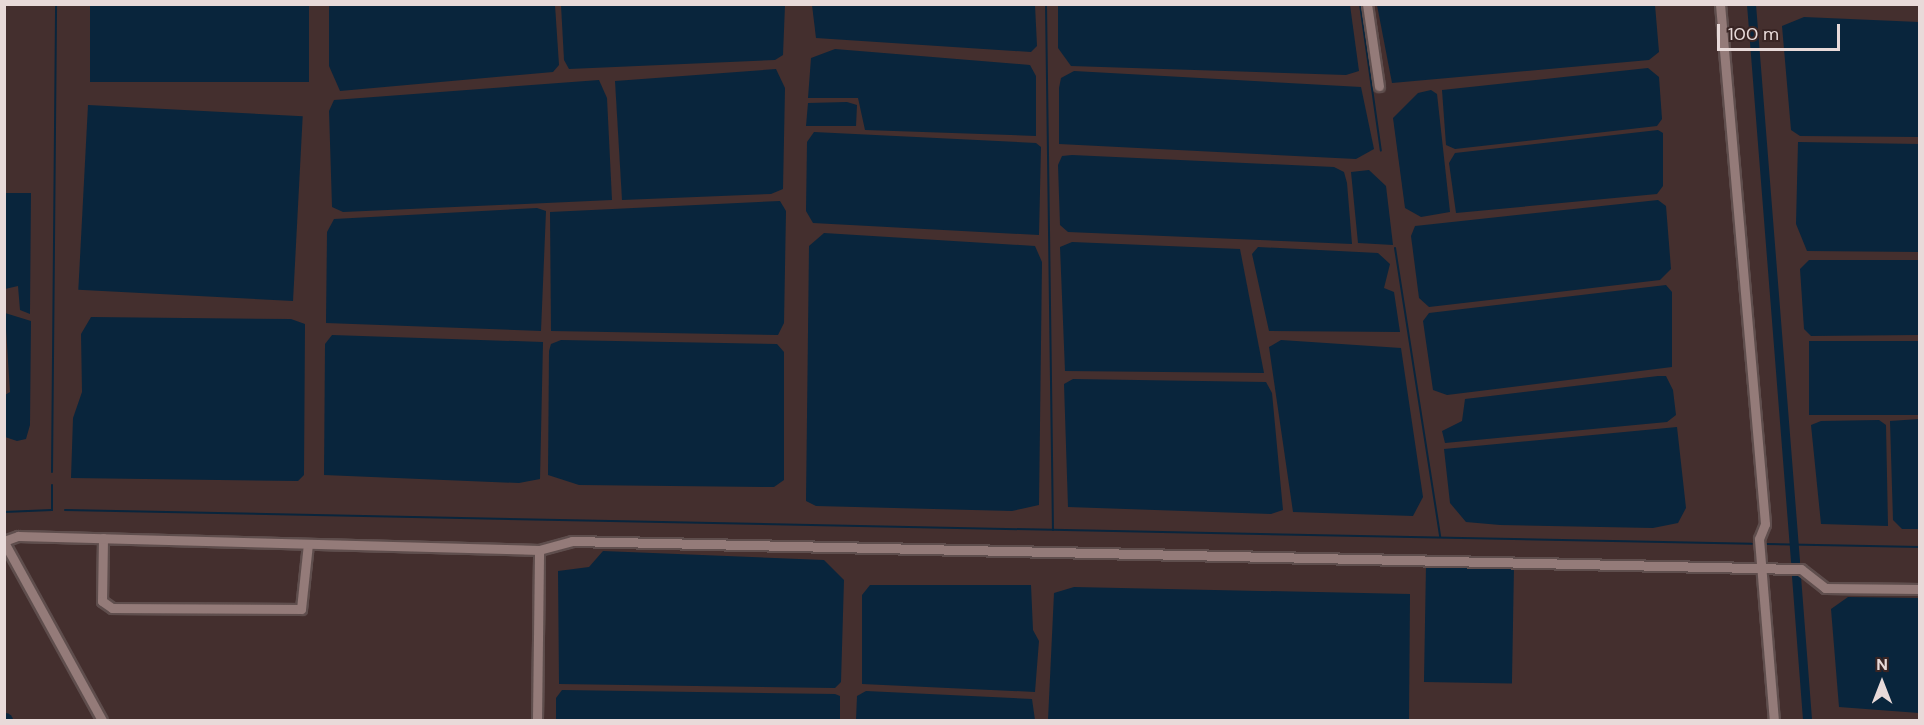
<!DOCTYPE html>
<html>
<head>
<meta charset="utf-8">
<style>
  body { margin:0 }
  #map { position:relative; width:1924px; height:725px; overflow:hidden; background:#442f2e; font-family:"DM Sans",sans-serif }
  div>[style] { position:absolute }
  .water>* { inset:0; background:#09253c; transform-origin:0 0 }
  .stream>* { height:2px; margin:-1px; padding:0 1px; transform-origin:1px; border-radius:1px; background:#09253c }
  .canal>* { height:9px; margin:-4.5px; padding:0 4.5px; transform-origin:4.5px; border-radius:4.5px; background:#09253c }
  .river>* { height:15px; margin:-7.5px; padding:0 7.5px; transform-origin:7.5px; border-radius:7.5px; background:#09253c }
  .roads { filter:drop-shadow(2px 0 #5f4e4d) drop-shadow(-2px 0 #5f4e4d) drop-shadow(0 2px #5f4e4d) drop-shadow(0 -2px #5f4e4d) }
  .minor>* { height:9px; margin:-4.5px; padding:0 4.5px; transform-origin:4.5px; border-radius:4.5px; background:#947b79 }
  span { translate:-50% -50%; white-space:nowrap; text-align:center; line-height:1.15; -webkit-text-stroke:4.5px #392524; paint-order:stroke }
  .frame { position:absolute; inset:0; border:6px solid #e8dad9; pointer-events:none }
  .north { position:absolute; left:1852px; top:653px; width:60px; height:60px; -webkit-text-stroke:4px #392524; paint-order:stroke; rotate:0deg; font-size:16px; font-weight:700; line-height:24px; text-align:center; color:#e8dad9 }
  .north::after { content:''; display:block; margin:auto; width:21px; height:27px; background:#e8dad9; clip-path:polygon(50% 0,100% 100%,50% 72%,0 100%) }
  .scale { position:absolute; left:1717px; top:24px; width:123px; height:27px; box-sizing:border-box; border:3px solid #e8dad9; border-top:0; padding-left:8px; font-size:18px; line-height:21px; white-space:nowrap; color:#e8dad9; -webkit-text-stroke:4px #392524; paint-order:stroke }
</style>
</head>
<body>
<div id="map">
  <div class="water">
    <i style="left:90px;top:5px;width:219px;height:77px"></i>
    <i style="clip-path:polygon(329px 5px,555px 5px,559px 65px,553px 72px,340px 91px,329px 66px)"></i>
    <i style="clip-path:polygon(561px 5px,785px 5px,783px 55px,775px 60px,569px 69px,564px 60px)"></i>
    <i style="clip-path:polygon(812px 5px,1035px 5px,1037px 46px,1031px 52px,816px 38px)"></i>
    <i style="clip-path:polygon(1058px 5px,1350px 5px,1359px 71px,1346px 75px,1071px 66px,1058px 48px)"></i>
    <i style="clip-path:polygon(1377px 5px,1655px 5px,1659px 52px,1649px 60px,1392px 83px)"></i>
    <i style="clip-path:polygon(1804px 17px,1919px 22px,1919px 137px,1800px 136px,1791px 130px,1782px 26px)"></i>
    <i style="clip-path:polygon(835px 49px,1030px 65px,1036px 76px,1036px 136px,865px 130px,858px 98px,808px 98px,811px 58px)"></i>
    <i style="clip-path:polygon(1648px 68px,1659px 77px,1662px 119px,1657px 126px,1455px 149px,1446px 145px,1442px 90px)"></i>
    <i style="clip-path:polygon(776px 69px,785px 88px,783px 189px,771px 194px,622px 200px,615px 81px)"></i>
    <i style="clip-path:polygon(1074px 71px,1361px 87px,1374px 149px,1356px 159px,1059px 144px,1059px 88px,1061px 78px)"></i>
    <i style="clip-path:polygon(599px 80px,607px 98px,612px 200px,343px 212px,332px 207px,329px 111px,334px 100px)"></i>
    <i style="clip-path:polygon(1431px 90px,1437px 94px,1450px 212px,1421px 217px,1405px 208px,1393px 118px,1418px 93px)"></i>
    <i style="clip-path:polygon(847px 102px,857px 105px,856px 126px,806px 126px,808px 103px)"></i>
    <i style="left:88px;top:105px;width:215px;height:185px;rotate:3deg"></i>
    <i style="clip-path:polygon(1658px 130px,1663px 133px,1663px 186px,1657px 194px,1456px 213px,1449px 163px,1455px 153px)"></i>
    <i style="clip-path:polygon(814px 132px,1036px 143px,1041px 147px,1039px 235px,813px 223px,806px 211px,807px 142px)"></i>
    <i style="clip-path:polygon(1798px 142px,1919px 144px,1919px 252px,1807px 251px,1796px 224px)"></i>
    <i style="clip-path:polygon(1072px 155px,1334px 167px,1344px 172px,1347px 183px,1352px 244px,1068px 232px,1060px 225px,1058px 165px,1062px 156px)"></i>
    <i style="clip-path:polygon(1369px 170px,1386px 186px,1393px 245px,1358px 243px,1351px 172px)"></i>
    <i style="clip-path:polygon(5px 193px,31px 193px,30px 314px,20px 310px,18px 286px,5px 289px)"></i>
    <i style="clip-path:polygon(1658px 200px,1666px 206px,1671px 269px,1660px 280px,1429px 307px,1419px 298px,1411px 236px,1415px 226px)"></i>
    <i style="clip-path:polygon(780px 201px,786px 211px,784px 323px,778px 335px,551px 331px,550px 212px)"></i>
    <i style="clip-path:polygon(537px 208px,546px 211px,541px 331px,326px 323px,327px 232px,334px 219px)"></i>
    <i style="clip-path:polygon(824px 233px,1035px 246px,1042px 262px,1039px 505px,1012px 511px,816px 506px,806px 501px,809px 246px)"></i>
    <i style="clip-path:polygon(1072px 242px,1240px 249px,1264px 373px,1065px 371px,1060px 247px)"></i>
    <i style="clip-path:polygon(1258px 247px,1378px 253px,1390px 264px,1384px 288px,1394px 292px,1400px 332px,1269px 331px,1252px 254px)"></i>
    <i style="clip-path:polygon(1809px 260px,1919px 260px,1919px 335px,1811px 336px,1804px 329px,1800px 269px)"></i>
    <i style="clip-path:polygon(1666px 285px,1672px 292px,1672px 367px,1447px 395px,1433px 390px,1423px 321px,1429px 313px)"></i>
    <i style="clip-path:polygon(5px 313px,31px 321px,30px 425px,26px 439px,17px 441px,5px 437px,5px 395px,10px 392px)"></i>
    <i style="clip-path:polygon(91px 317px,291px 319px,305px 324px,304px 475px,298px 481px,71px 478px,73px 418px,82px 392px,81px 334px)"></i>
    <i style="clip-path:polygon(332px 335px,543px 342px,540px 479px,519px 483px,324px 475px,325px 344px)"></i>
    <i style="clip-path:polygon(561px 340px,777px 344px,784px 352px,784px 480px,774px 487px,579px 485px,548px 475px,549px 351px,551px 344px)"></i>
    <i style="clip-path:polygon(1281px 340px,1401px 348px,1423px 497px,1413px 516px,1293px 512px,1269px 347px)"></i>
    <i style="left:1919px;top:341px;width:74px;height:110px;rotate:90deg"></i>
    <i style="clip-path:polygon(1658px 376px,1666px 376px,1673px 390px,1676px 415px,1667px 422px,1445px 443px,1442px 431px,1462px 421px,1465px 399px)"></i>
    <i style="clip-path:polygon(1073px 379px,1266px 382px,1272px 393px,1283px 510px,1271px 514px,1068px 507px,1064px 384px)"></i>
    <i style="clip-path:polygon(1919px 419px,1919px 529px,1902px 529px,1893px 520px,1890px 421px)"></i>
    <i style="clip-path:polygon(1821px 421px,1879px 420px,1886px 425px,1888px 526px,1821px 524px,1811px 425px)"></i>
    <i style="clip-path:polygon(1677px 427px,1686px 508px,1678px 523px,1653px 528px,1500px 525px,1466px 522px,1450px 503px,1444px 449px)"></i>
    <i style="clip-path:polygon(603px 551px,824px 560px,844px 580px,841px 682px,835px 688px,559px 684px,558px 571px,589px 567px)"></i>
    <i style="left:1426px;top:565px;width:88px;height:117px;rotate:1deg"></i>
    <i style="clip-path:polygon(870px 585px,1031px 585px,1033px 630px,1039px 641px,1035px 692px,862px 684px,862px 595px)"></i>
    <i style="clip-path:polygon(1074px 587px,1410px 594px,1409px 720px,1048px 720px,1054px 593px)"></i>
    <i style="clip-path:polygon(1848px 597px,1919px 598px,1919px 713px,1839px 707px,1831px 609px)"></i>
    <i style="clip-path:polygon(562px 690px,835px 694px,840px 696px,840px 720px,556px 720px,556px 698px)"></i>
    <i style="clip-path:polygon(866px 691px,1032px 699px,1035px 720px,856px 720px,857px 696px)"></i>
  </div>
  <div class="stream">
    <i style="left:1046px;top:4px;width:526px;rotate:89.24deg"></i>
    <i style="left:1360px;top:4px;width:148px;rotate:81.9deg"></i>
    <i style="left:1395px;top:248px;width:292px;rotate:81.1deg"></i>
    <i style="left:52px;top:472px;width:468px;rotate:-89.5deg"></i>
    <i style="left:65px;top:510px;width:1687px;rotate:1.15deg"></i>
    <i style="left:4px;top:512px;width:48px;rotate:-2.4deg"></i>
    <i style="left:52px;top:510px;width:25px;rotate:-90deg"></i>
    <i style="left:1767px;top:544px;width:153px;rotate:1.1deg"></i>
  </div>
  <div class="canal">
    <i style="left:1751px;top:4px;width:559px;rotate:85.48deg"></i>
    <i style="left:1796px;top:576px;width:144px;rotate:85.6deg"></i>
  </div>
  <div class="river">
    <i style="left:4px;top:720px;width:1px"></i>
  </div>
  <div class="roads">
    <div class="minor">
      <i style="left:1367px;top:4px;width:83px;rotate:81.7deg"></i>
      <i style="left:1720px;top:4px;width:522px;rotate:85.05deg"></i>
      <i style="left:1765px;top:524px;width:16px;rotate:112deg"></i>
      <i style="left:1759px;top:539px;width:182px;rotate:85.3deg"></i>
      <i style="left:103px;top:538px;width:63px;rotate:90.9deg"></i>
      <i style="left:102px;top:601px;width:12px;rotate:35deg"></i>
      <i style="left:112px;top:608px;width:189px;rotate:0.3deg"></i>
      <i style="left:301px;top:609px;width:65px;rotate:-83.9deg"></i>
      <i style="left:4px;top:541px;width:15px;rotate:-20deg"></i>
      <i style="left:18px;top:536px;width:521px;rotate:1.54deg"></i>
      <i style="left:539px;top:550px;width:34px;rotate:-15deg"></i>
      <i style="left:572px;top:541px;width:1229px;rotate:1.31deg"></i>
      <i style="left:1801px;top:569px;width:31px;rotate:38deg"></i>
      <i style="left:1825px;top:588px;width:95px;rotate:0.6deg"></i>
      <i style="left:4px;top:542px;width:203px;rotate:61.2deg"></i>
      <i style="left:537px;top:720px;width:170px;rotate:-89.3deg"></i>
    </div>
  </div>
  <div class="frame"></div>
  <div class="north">N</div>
  <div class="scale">100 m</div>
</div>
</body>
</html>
